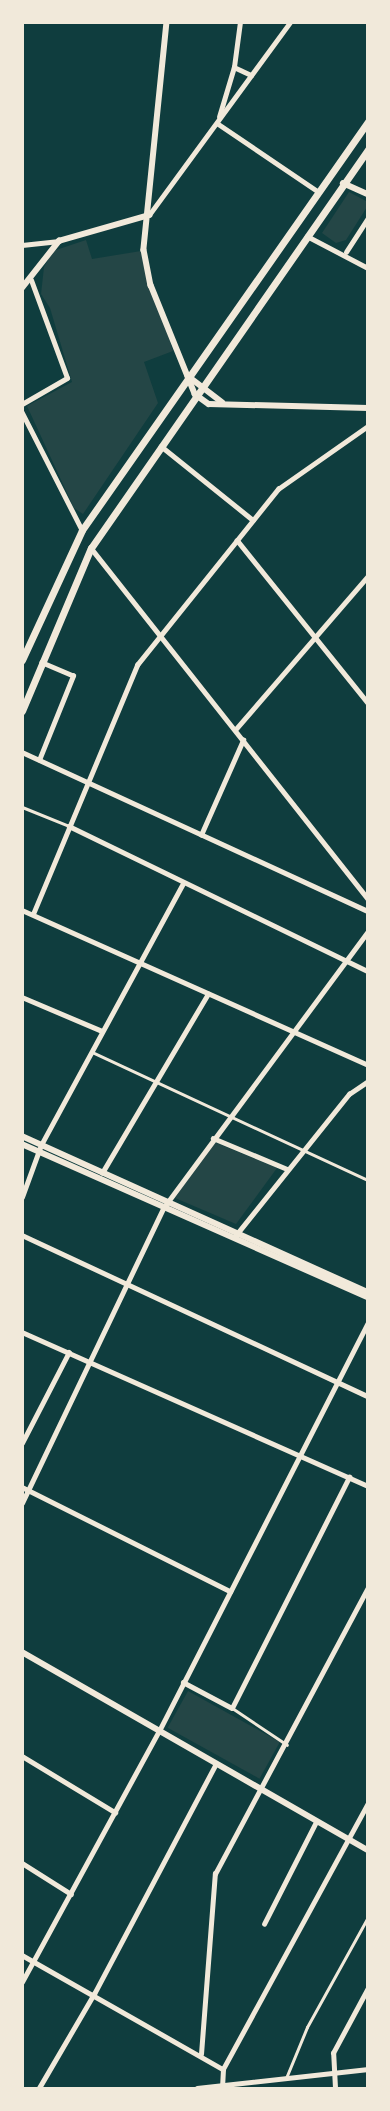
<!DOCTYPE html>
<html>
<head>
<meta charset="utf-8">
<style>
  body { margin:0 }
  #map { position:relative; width:390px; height:2111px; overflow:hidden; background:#0f3d3e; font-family:"Noto Sans",sans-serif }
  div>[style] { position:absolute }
  .green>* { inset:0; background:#244646; transform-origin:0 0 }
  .service>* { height:2.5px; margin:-1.25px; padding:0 1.25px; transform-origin:1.25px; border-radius:1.25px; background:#f1e9da }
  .pedestrian>* { height:3px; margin:-1.5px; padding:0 1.5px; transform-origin:1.5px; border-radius:1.5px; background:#f1e9da }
  .minor>* { height:4.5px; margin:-2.25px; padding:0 2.25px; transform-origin:2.25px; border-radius:2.25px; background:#f1e9da }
  .tertiary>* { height:5.5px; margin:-2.75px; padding:0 2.75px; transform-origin:2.75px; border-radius:2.75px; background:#f1e9da }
  .primary>* { height:7px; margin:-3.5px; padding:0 3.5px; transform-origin:3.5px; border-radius:3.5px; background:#f1e9da }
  span { translate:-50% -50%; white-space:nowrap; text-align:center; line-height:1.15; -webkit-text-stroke:4.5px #f1e9da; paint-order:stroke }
  .frame { position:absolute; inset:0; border:24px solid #f1e9da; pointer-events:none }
</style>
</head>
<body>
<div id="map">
  <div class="green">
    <i style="clip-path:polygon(349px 192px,366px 201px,367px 207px,346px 240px,336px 243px,322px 233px)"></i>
    <i style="clip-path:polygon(86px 240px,92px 259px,141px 251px,173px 351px,144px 362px,158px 403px,83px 514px,74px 508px,27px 406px,72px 382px,50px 308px,41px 294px,44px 267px,53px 251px)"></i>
    <i style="clip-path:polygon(214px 1142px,277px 1168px,236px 1224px,175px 1198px)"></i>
    <i style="left:188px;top:1691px;width:105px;height:42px;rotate:29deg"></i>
  </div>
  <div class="service">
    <i style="left:92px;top:1052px;width:304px;rotate:24.9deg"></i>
  </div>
  <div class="pedestrian">
    <i style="left:22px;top:807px;width:51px;rotate:22deg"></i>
    <i style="left:232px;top:1708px;width:66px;rotate:33.9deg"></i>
    <i style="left:286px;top:2078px;width:55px;rotate:-67.6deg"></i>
    <i style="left:307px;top:2027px;width:126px;rotate:-61deg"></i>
  </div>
  <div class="minor">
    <i style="left:234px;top:67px;width:19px;rotate:25deg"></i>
    <i style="left:219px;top:117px;width:52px;rotate:-73.3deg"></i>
    <i style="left:234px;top:67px;width:45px;rotate:-82.4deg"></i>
    <i style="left:217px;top:123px;width:123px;rotate:34.1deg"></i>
    <i style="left:149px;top:215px;width:239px;rotate:-53.8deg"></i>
    <i style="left:307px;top:236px;width:69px;rotate:27.7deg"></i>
    <i style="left:22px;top:245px;width:37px;rotate:-6deg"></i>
    <i style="left:346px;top:252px;width:40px;rotate:-57.1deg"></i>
    <i style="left:22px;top:404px;width:52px;rotate:-30deg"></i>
    <i style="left:67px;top:378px;width:104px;rotate:-110.2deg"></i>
    <i style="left:22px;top:412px;width:132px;rotate:63deg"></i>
    <i style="left:161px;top:446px;width:118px;rotate:38.8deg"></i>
    <i style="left:237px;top:540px;width:209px;rotate:51.2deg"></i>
    <i style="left:91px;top:548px;width:447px;rotate:51.7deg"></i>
    <i style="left:235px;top:730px;width:203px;rotate:-49.2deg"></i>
    <i style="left:22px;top:752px;width:381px;rotate:24.7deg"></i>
    <i style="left:39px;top:760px;width:91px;rotate:-68deg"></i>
    <i style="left:73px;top:676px;width:34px;rotate:-157deg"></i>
    <i style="left:69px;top:826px;width:332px;rotate:25.9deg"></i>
    <i style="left:201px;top:835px;width:104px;rotate:-66.1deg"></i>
    <i style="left:22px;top:910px;width:379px;rotate:24.1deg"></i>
    <i style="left:33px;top:914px;width:270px;rotate:-67.3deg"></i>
    <i style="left:137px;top:665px;width:226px;rotate:-51.3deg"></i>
    <i style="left:278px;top:489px;width:110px;rotate:-35deg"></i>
    <i style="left:22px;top:997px;width:87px;rotate:23deg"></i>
    <i style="left:213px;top:1138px;width:80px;rotate:22.7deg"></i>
    <i style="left:102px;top:1173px;width:208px;rotate:-59.4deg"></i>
    <i style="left:22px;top:1197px;width:55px;rotate:-69.9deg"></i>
    <i style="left:41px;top:1145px;width:298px;rotate:-61.5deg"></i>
    <i style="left:22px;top:1235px;width:382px;rotate:25deg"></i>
    <i style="left:236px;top:1235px;width:181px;rotate:-51.3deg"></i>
    <i style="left:349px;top:1094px;width:23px;rotate:-34deg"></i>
    <i style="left:22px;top:1332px;width:379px;rotate:24deg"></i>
    <i style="left:22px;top:1443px;width:102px;rotate:-62.7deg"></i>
    <i style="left:22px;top:1487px;width:233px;rotate:26.6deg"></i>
    <i style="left:22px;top:1503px;width:328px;rotate:-64.4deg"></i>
    <i style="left:164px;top:1207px;width:343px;rotate:-53.5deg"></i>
    <i style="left:183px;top:1682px;width:55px;rotate:28deg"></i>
    <i style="left:232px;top:1708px;width:259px;rotate:-63.1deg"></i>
    <i style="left:22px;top:1756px;width:109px;rotate:31.1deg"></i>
    <i style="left:22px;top:1863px;width:58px;rotate:32.3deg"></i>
    <i style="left:264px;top:1924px;width:114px;rotate:-63deg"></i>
    <i style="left:22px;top:1955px;width:231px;rotate:29.6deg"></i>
    <i style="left:22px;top:1982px;width:286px;rotate:-61.4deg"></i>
    <i style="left:159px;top:1731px;width:458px;rotate:-62.9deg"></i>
    <i style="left:201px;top:2054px;width:181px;rotate:-85.6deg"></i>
    <i style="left:215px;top:1874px;width:324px;rotate:-61.9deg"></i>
    <i style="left:39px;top:2088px;width:109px;rotate:-59.7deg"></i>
    <i style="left:94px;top:1994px;width:260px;rotate:-62.1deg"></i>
    <i style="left:197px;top:2088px;width:172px;rotate:-6.3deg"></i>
    <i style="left:222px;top:2088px;width:19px;rotate:-87deg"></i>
    <i style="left:223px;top:2069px;width:303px;rotate:-61.4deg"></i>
    <i style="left:335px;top:2088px;width:35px;rotate:-93deg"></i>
    <i style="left:333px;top:2053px;width:74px;rotate:-61.7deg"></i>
  </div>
  <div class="tertiary">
    <i style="left:167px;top:22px;width:229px;rotate:95.8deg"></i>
    <i style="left:144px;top:250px;width:36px;rotate:79deg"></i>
    <i style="left:151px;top:285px;width:118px;rotate:68deg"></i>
    <i style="left:195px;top:394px;width:17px;rotate:36deg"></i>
    <i style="left:209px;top:404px;width:159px;rotate:1.4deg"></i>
    <i style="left:343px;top:183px;width:27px;rotate:24deg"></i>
    <i style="left:22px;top:288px;width:60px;rotate:-51.8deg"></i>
    <i style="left:59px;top:241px;width:94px;rotate:-16.1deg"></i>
    <i style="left:188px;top:376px;width:43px;rotate:37.4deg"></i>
    <i style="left:22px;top:1136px;width:380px;rotate:24.3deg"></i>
    <i style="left:22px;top:1144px;width:378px;rotate:23.9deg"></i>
    <i style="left:22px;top:1652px;width:399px;rotate:29.8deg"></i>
  </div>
  <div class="primary">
    <i style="left:22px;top:660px;width:143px;rotate:-65.2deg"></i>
    <i style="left:82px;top:530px;width:499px;rotate:-55deg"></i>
    <i style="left:22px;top:711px;width:177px;rotate:-67.1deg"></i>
    <i style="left:91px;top:548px;width:486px;rotate:-55.2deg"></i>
  </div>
  <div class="frame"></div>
</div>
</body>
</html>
